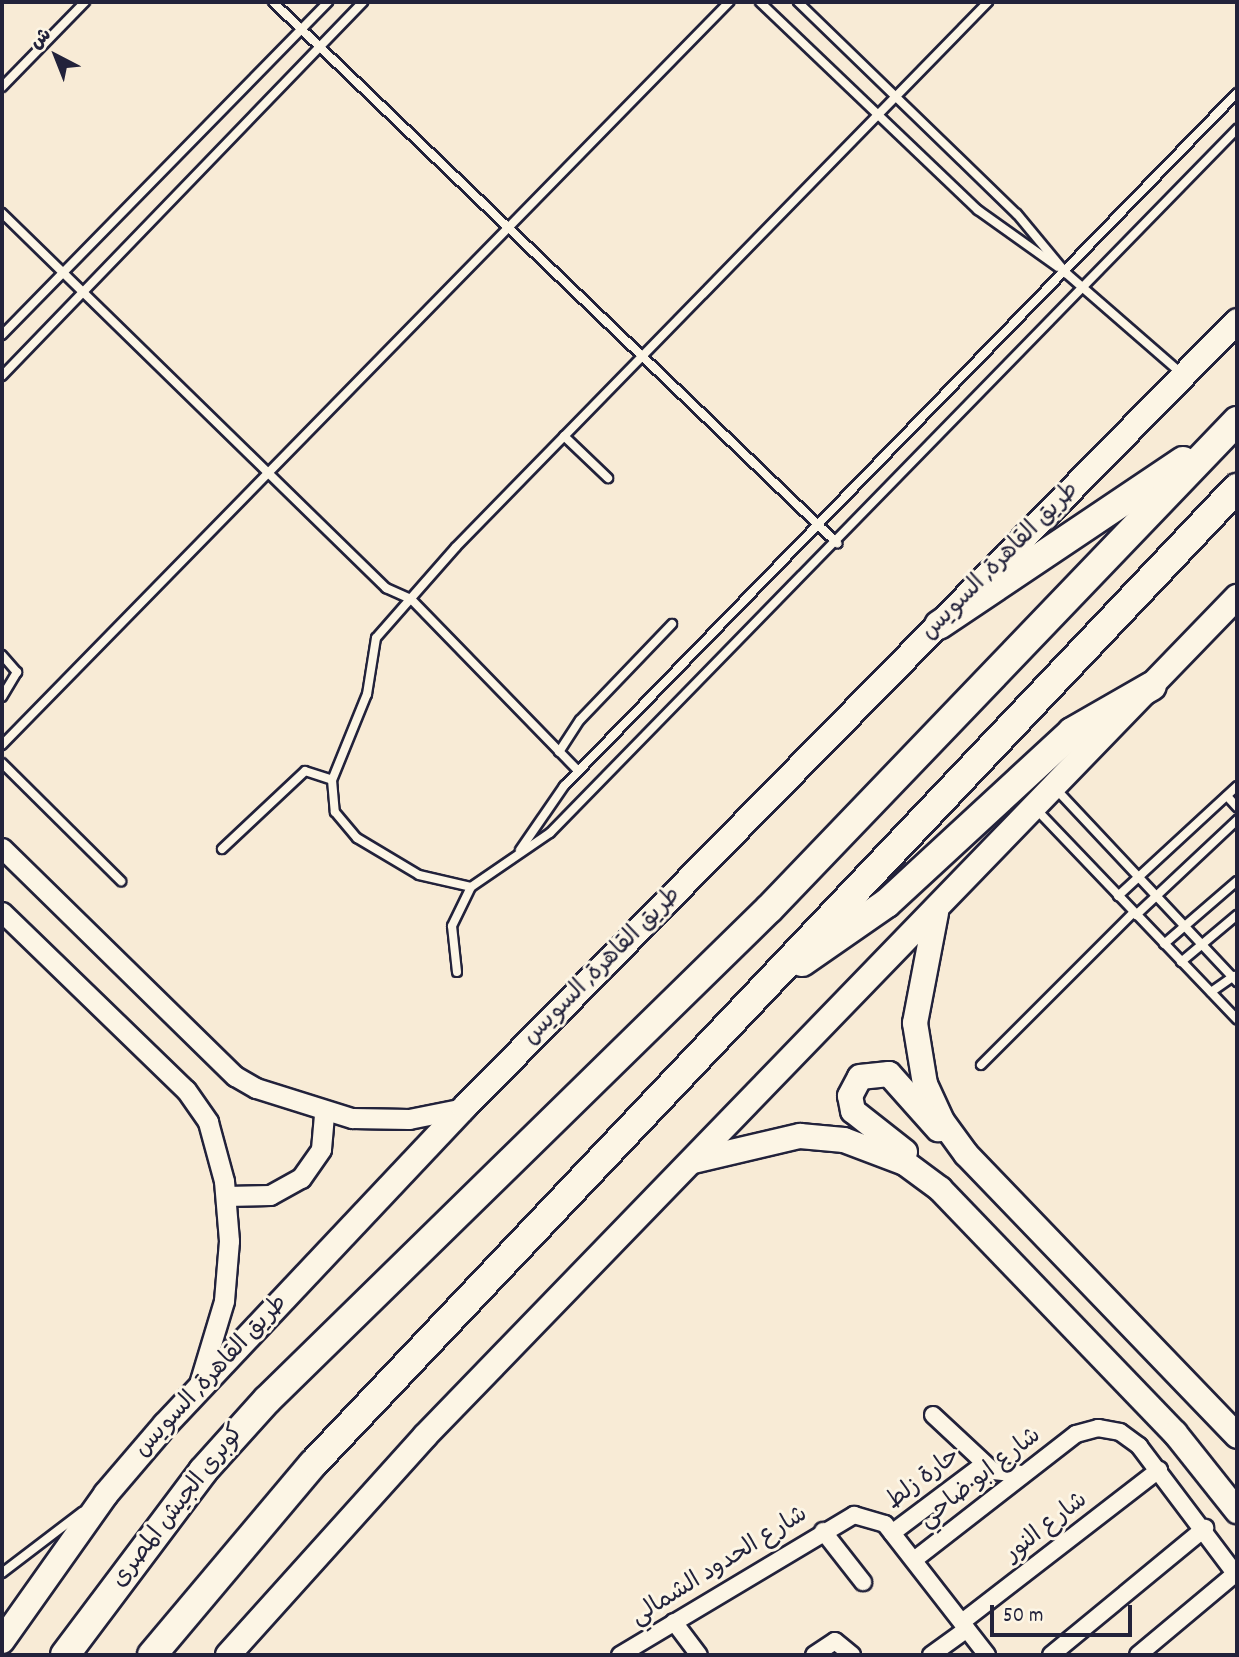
<!DOCTYPE html>
<html>
<head>
<meta charset="utf-8">
<style>
  body { margin:0 }
  #map { position:relative; width:1239px; height:1657px; overflow:hidden; background:#f8ebd6; font-family:Dekko,"Playpen Sans Arabic",sans-serif }
  div>[style] { position:absolute }
  .roads { filter:drop-shadow(2px 0 #22223b) drop-shadow(-2px 0 #22223b) drop-shadow(0 2px #22223b) drop-shadow(0 -2px #22223b) }
  .service>* { height:8px; margin:-4px; padding:0 4px; transform-origin:4px; border-radius:4px; background:#fcf5e5 }
  .minor>* { height:16px; margin:-8px; padding:0 8px; transform-origin:8px; border-radius:8px; background:#fcf5e5 }
  .tertiary>* { height:19px; margin:-9.5px; padding:0 9.5px; transform-origin:9.5px; border-radius:9.5px; background:#fcf5e5 }
  .primary>* { height:24px; margin:-12px; padding:0 12px; transform-origin:12px; border-radius:12px; background:#fcf5e5 }
  .motorway>* { height:28px; margin:-14px; padding:0 14px; transform-origin:14px; border-radius:14px; background:#fcf5e5 }
  span { translate:-50% -50%; white-space:nowrap; text-align:center; line-height:1.15; -webkit-text-stroke:6px #fcf5e5; paint-order:stroke }
  .street-label { font-size:24px; color:#22223b }
  .frame { position:absolute; inset:0; border:4px solid #22223b; pointer-events:none }
  .north { position:absolute; left:21px; top:21px; width:70px; height:70px; -webkit-text-stroke:5px #fcf5e5; paint-order:stroke; rotate:318deg; font-size:19px; font-weight:700; line-height:28px; text-align:center; color:#22223b }
  .north::after { content:''; display:block; margin:auto; width:24px; height:32px; background:#22223b; clip-path:polygon(50% 0,100% 100%,50% 72%,0 100%) }
  .scale { position:absolute; left:990px; top:1605px; width:142px; height:32px; box-sizing:border-box; border:4px solid #22223b; border-top:0; padding-left:9px; font-size:21px; line-height:24px; white-space:nowrap; color:#22223b; -webkit-text-stroke:5px #fcf5e5; paint-order:stroke }
</style>
</head>
<body>
<div id="map">
  <div class="roads">
    <div class="service">
      <i style="left:273px;top:2px;width:782px;rotate:43.81deg"></i>
      <i style="left:760px;top:2px;width:301px;rotate:43.7deg"></i>
      <i style="left:978px;top:210px;width:98px;rotate:35.5deg"></i>
      <i style="left:798px;top:2px;width:305px;rotate:44.1deg"></i>
      <i style="left:1017px;top:214px;width:77px;rotate:50.3deg"></i>
      <i style="left:1066px;top:273px;width:154px;rotate:41deg"></i>
      <i style="left:988px;top:2px;width:762px;rotate:134.31deg"></i>
      <i style="left:456px;top:547px;width:121px;rotate:131.3deg"></i>
      <i style="left:376px;top:638px;width:57px;rotate:99.1deg"></i>
      <i style="left:367px;top:694px;width:93px;rotate:112.1deg"></i>
      <i style="left:332px;top:780px;width:32px;rotate:85deg"></i>
      <i style="left:335px;top:812px;width:34px;rotate:50deg"></i>
      <i style="left:357px;top:838px;width:72px;rotate:30.8deg"></i>
      <i style="left:419px;top:875px;width:53px;rotate:13deg"></i>
      <i style="left:471px;top:887px;width:96px;rotate:-34.4deg"></i>
      <i style="left:550px;top:833px;width:984px;rotate:-45.7deg"></i>
      <i style="left:2px;top:87px;width:119px;rotate:-45.7deg"></i>
      <i style="left:2px;top:213px;width:537px;rotate:44.32deg"></i>
      <i style="left:386px;top:588px;width:27px;rotate:24deg"></i>
      <i style="left:411px;top:599px;width:240px;rotate:45.8deg"></i>
      <i style="left:2px;top:335px;width:466px;rotate:-45.6deg"></i>
      <i style="left:2px;top:376px;width:520px;rotate:-46.01deg"></i>
      <i style="left:564px;top:436px;width:61px;rotate:43.7deg"></i>
      <i style="left:2px;top:655px;width:23px;rotate:49deg"></i>
      <i style="left:17px;top:672px;width:29px;rotate:121deg"></i>
      <i style="left:2px;top:745px;width:1040px;rotate:-45.62deg"></i>
      <i style="left:559px;top:752px;width:38px;rotate:-57deg"></i>
      <i style="left:580px;top:720px;width:133px;rotate:-46.2deg"></i>
      <i style="left:2px;top:763px;width:168px;rotate:44.8deg"></i>
      <i style="left:1055px;top:788px;width:266px;rotate:46.8deg"></i>
      <i style="left:1227px;top:796px;width:15px;rotate:48deg"></i>
      <i style="left:1036px;top:809px;width:291px;rotate:46.3deg"></i>
      <i style="left:222px;top:849px;width:114px;rotate:-43.2deg"></i>
      <i style="left:305px;top:771px;width:28px;rotate:18deg"></i>
      <i style="left:520px;top:850px;width:78px;rotate:-55.5deg"></i>
      <i style="left:564px;top:786px;width:966px;rotate:-45.84deg"></i>
      <i style="left:1118px;top:896px;width:162px;rotate:-42.7deg"></i>
      <i style="left:1136px;top:915px;width:139px;rotate:-43.2deg"></i>
      <i style="left:1164px;top:944px;width:96px;rotate:-40.8deg"></i>
      <i style="left:1181px;top:962px;width:73px;rotate:-40deg"></i>
      <i style="left:457px;top:972px;width:46px;rotate:-96.2deg"></i>
      <i style="left:452px;top:926px;width:43px;rotate:-64deg"></i>
      <i style="left:1211px;top:992px;width:28px;rotate:-35deg"></i>
      <i style="left:981px;top:1065px;width:216px;rotate:-45deg"></i>
      <i style="left:2px;top:1573px;width:101px;rotate:-37.3deg"></i>
    </div>
    <div class="minor">
      <i style="left:933px;top:1415px;width:82px;rotate:43deg"></i>
      <i style="left:993px;top:1471px;width:29px;rotate:6deg"></i>
      <i style="left:823px;top:1531px;width:65px;rotate:51.9deg"></i>
      <i style="left:892px;top:1533px;width:115px;rotate:-36.9deg"></i>
      <i style="left:914px;top:1560px;width:205px;rotate:-37.9deg"></i>
      <i style="left:1076px;top:1434px;width:23px;rotate:-15deg"></i>
      <i style="left:1098px;top:1428px;width:22px;rotate:10deg"></i>
      <i style="left:1120px;top:1432px;width:24px;rotate:36deg"></i>
      <i style="left:1139px;top:1446px;width:163px;rotate:53deg"></i>
      <i style="left:674px;top:1622px;width:41px;rotate:52.9deg"></i>
      <i style="left:962px;top:1622px;width:249px;rotate:-37.7deg"></i>
      <i style="left:620px;top:1655px;width:273px;rotate:-30.9deg"></i>
      <i style="left:854px;top:1515px;width:32px;rotate:16deg"></i>
      <i style="left:885px;top:1524px;width:166px;rotate:52.1deg"></i>
      <i style="left:814px;top:1655px;width:25px;rotate:-34deg"></i>
      <i style="left:835px;top:1641px;width:22px;rotate:39deg"></i>
      <i style="left:931px;top:1655px;width:44px;rotate:-35.8deg"></i>
      <i style="left:1051px;top:1655px;width:200px;rotate:-39.5deg"></i>
      <i style="left:1138px;top:1655px;width:128px;rotate:-39.9deg"></i>
    </div>
    <div class="tertiary">
      <i style="left:2px;top:848px;width:326px;rotate:44.4deg"></i>
      <i style="left:235px;top:1076px;width:24px;rotate:30deg"></i>
      <i style="left:256px;top:1088px;width:101px;rotate:17.4deg"></i>
      <i style="left:352px;top:1118px;width:57px;rotate:1deg"></i>
      <i style="left:409px;top:1119px;width:56px;rotate:-11.3deg"></i>
      <i style="left:2px;top:912px;width:256px;rotate:44.1deg"></i>
      <i style="left:186px;top:1090px;width:39px;rotate:55deg"></i>
      <i style="left:208px;top:1122px;width:61px;rotate:74.8deg"></i>
      <i style="left:224px;top:1181px;width:60px;rotate:85.2deg"></i>
      <i style="left:229px;top:1241px;width:60px;rotate:94.8deg"></i>
      <i style="left:224px;top:1301px;width:90px;rotate:106.8deg"></i>
      <i style="left:226px;top:1196px;width:44px;rotate:-1.3deg"></i>
      <i style="left:270px;top:1195px;width:35px;rotate:-29deg"></i>
      <i style="left:301px;top:1178px;width:35px;rotate:-55deg"></i>
      <i style="left:321px;top:1149px;width:35px;rotate:-85deg"></i>
    </div>
    <div class="primary">
      <i style="left:936px;top:913px;width:112px;rotate:100.8deg"></i>
      <i style="left:915px;top:1023px;width:62px;rotate:80.7deg"></i>
      <i style="left:925px;top:1084px;width:41px;rotate:65.3deg"></i>
      <i style="left:942px;top:1121px;width:41px;rotate:54deg"></i>
      <i style="left:966px;top:1154px;width:391px;rotate:46.1deg"></i>
      <i style="left:905px;top:1152px;width:66px;rotate:-141.7deg"></i>
      <i style="left:853px;top:1111px;width:15px;rotate:-101deg"></i>
      <i style="left:850px;top:1096px;width:21px;rotate:-62deg"></i>
      <i style="left:860px;top:1077px;width:29px;rotate:-6deg"></i>
      <i style="left:889px;top:1074px;width:74px;rotate:48.3deg"></i>
      <i style="left:693px;top:1161px;width:110px;rotate:-13.2deg"></i>
      <i style="left:800px;top:1136px;width:44px;rotate:5.2deg"></i>
      <i style="left:844px;top:1140px;width:65px;rotate:20.7deg"></i>
      <i style="left:905px;top:1163px;width:44px;rotate:36.6deg"></i>
      <i style="left:940px;top:1189px;width:339px;rotate:46.1deg"></i>
      <i style="left:1175px;top:1433px;width:100px;rotate:51.5deg"></i>
      <i style="left:2px;top:1641px;width:180px;rotate:-54.7deg"></i>
      <i style="left:106px;top:1494px;width:91px;rotate:-49.5deg"></i>
      <i style="left:165px;top:1425px;width:436px;rotate:-46.7deg"></i>
      <i style="left:464px;top:1108px;width:1103px;rotate:-45.51deg"></i>
      <i style="left:228px;top:1655px;width:295px;rotate:-48deg"></i>
      <i style="left:425px;top:1436px;width:1168px;rotate:-45.94deg"></i>
    </div>
    <div class="motorway">
      <i style="left:939px;top:625px;width:294px;rotate:-33.9deg"></i>
      <i style="left:802px;top:962px;width:103px;rotate:-34.8deg"></i>
      <i style="left:887px;top:903px;width:252px;rotate:-42.7deg"></i>
      <i style="left:1072px;top:732px;width:92px;rotate:-29.9deg"></i>
      <i style="left:65px;top:1655px;width:230px;rotate:-53.1deg"></i>
      <i style="left:203px;top:1471px;width:96px;rotate:-48deg"></i>
      <i style="left:267px;top:1400px;width:702px;rotate:-44.37deg"></i>
      <i style="left:769px;top:909px;width:676px;rotate:-46.2deg"></i>
      <i style="left:152px;top:1655px;width:250px;rotate:-49.9deg"></i>
      <i style="left:313px;top:1464px;width:1344px;rotate:-46.57deg"></i>
    </div>
  </div>
  <div class="street-label">
    <span style="left:1001px;top:562px;rotate:-45deg">طريق القاهرة, السويس</span>
    <span style="left:603px;top:967px;rotate:-45deg">طريق القاهرة, السويس</span>
    <span style="left:212px;top:1377px;rotate:-47deg">طريق القاهرة, السويس</span>
    <span style="left:981px;top:1479px;rotate:-38deg">شارع ابو ضاحي</span>
    <span style="left:924px;top:1480px;rotate:-37deg">حارة زلط</span>
    <span style="left:179px;top:1507px;rotate:-52deg">كوبرى الجيش المصرى</span>
    <span style="left:1047px;top:1528px;rotate:-38deg">شارع النور</span>
    <span style="left:720px;top:1567px;rotate:-32deg">شارع الحدود الشمالي</span>
  </div>
  <div class="frame"></div>
  <div class="north">ش</div>
  <div class="scale">50 m</div>
</div>
</body>
</html>
